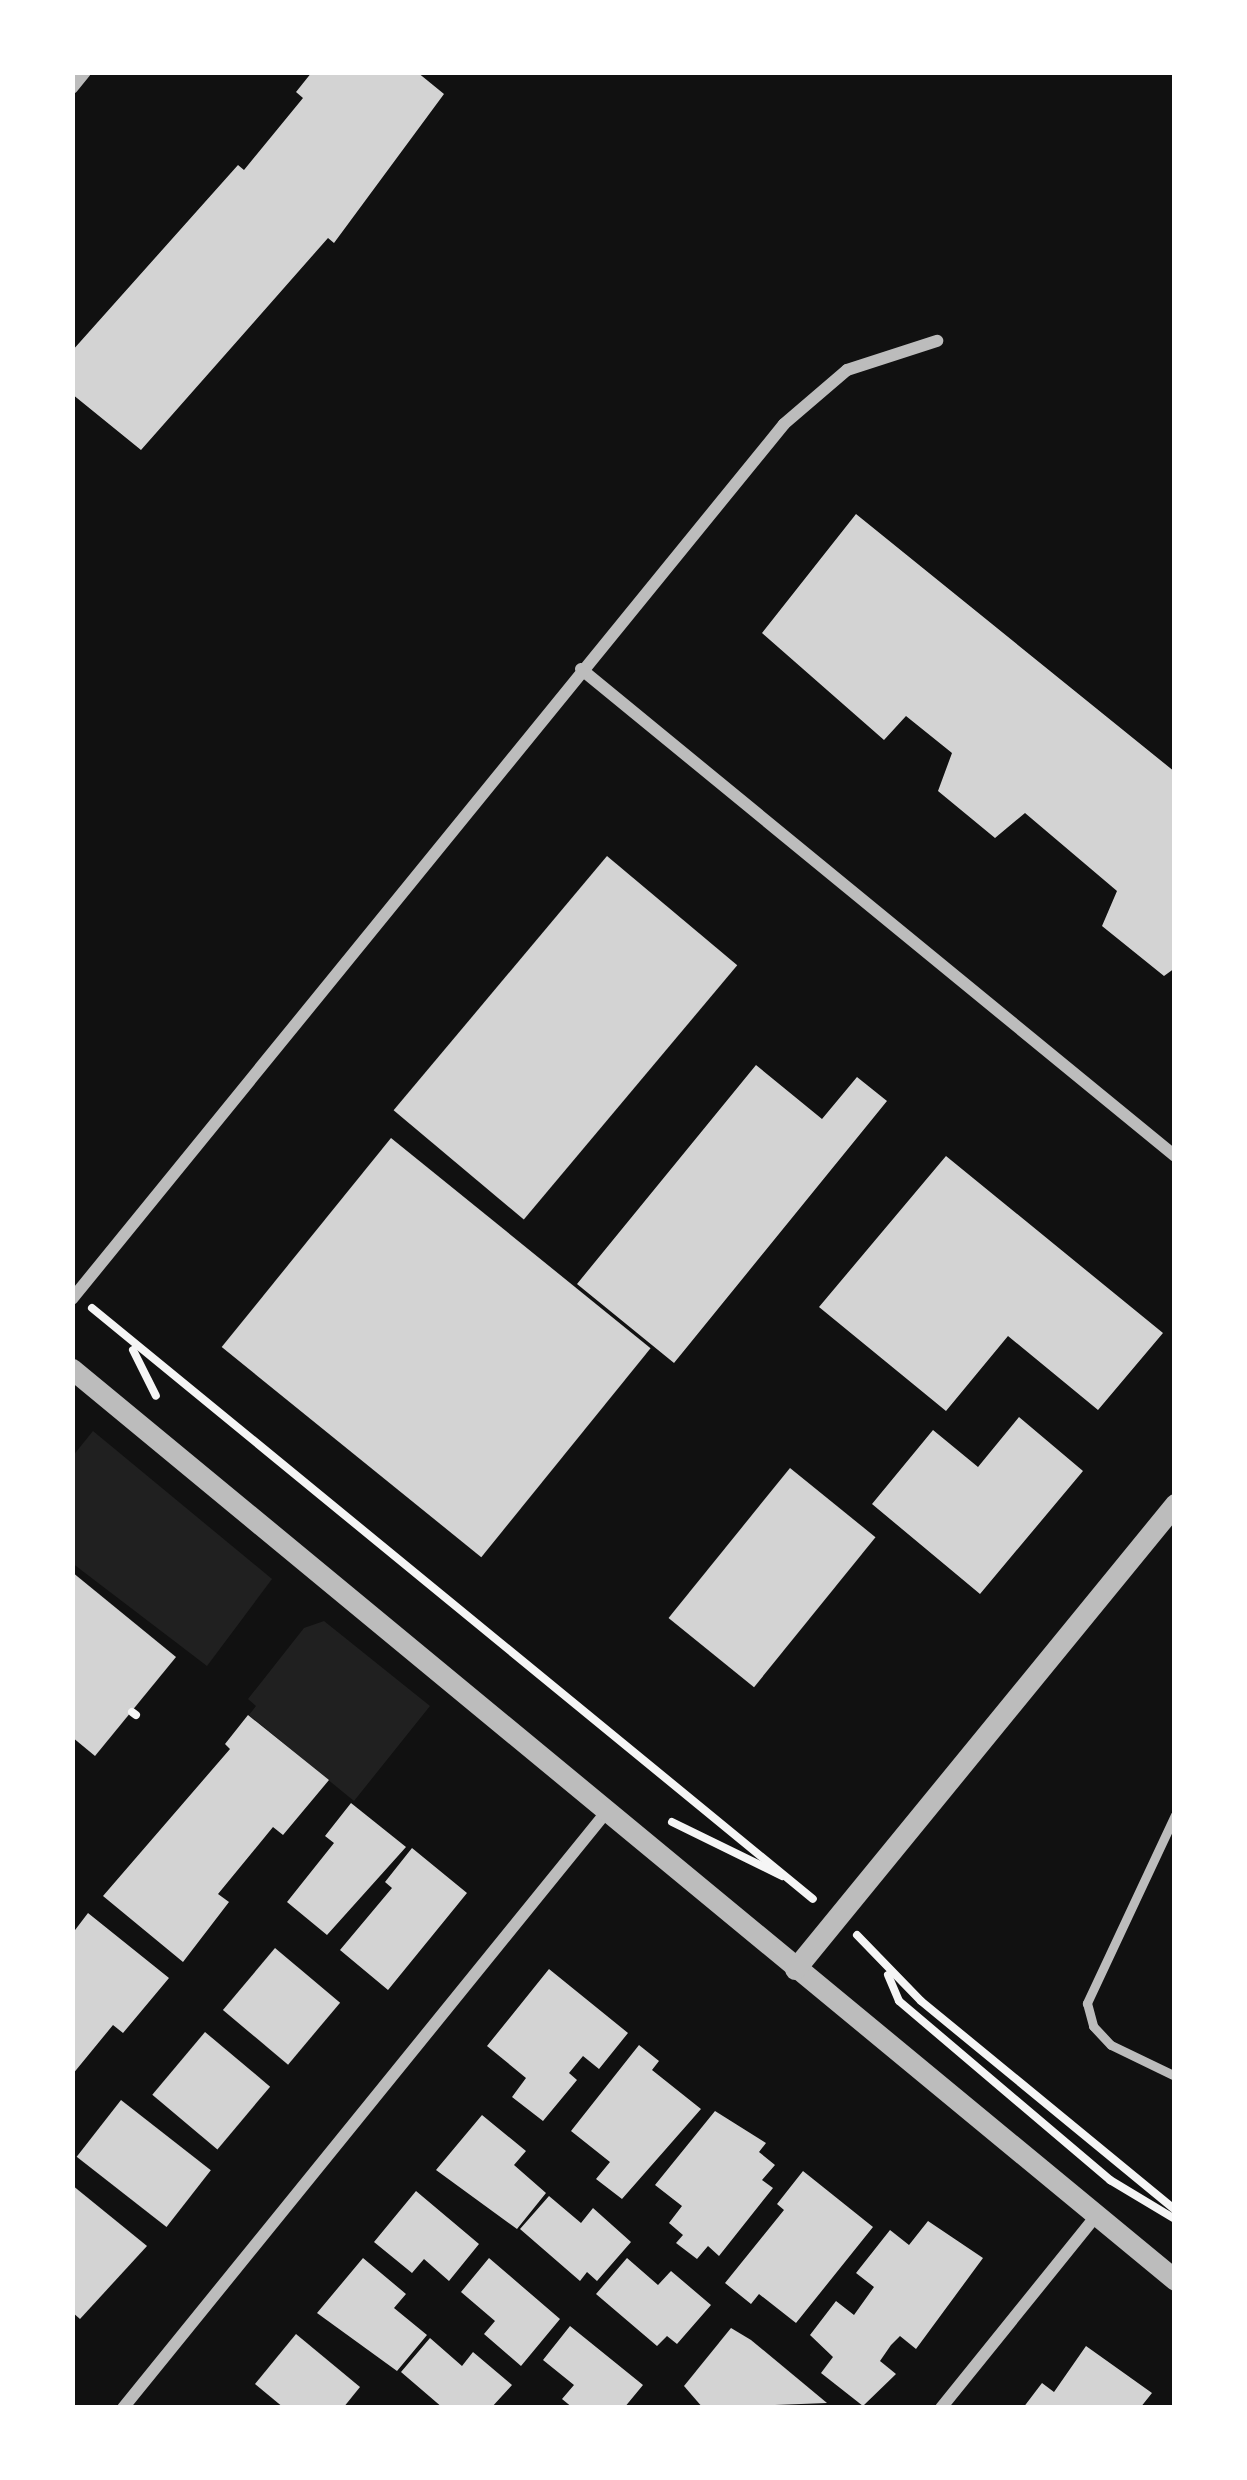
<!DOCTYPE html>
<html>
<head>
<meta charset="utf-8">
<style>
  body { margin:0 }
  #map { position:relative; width:1247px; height:2480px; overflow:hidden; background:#111; font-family:"Asap Condensed",sans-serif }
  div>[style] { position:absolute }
  .green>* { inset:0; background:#202020 }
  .building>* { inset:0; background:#d3d3d3; transform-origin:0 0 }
  .path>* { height:8px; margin:-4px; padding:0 4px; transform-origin:4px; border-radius:4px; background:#f5f5f5 }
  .service>* { height:9px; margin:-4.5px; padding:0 4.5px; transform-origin:4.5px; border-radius:4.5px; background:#bcbcbc }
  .minor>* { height:12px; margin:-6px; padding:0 6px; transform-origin:6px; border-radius:6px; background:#bcbcbc }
  .tertiary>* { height:21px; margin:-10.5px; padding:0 10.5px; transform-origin:10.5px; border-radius:10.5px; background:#bcbcbc }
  span { translate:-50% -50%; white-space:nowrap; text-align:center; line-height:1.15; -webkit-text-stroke:9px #fff; paint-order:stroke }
  .frame { position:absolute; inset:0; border:75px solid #fff; pointer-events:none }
</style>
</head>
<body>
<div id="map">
  <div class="green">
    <i style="clip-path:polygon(93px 1431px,272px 1579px,207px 1666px,72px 1563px,72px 1457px)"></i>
    <i style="clip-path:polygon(324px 1621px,430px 1706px,354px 1801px,249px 1715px,256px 1706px,248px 1699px,304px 1628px)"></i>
  </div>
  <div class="building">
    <i style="clip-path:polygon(312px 72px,417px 72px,444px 94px,334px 243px,328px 238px,141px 450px,72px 394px,72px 351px,238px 165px,244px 170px,303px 98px,296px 92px)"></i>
    <i style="clip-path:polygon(856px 514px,1175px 772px,1175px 968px,1164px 976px,1102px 926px,1117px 891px,1025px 813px,995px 838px,938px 791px,952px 753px,906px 716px,884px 740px,762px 633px)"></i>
    <i style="left:607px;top:856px;width:170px;height:332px;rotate:40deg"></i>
    <i style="clip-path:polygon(756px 1065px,822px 1119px,857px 1077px,887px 1101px,674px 1363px,577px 1284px)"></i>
    <i style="left:391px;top:1138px;width:334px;height:269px;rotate:39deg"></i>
    <i style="clip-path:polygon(946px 1156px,1163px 1333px,1098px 1410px,1008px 1336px,946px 1411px,819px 1307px)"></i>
    <i style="clip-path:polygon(1019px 1417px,1083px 1471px,980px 1594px,872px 1504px,933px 1430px,978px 1467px)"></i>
    <i style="left:790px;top:1468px;width:110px;height:193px;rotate:39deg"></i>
    <i style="clip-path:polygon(72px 1572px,176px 1657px,95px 1756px,72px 1737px)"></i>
    <i style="clip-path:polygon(248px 1715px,329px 1780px,283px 1835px,273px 1827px,218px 1894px,229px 1902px,183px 1962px,103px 1896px,230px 1749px,225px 1744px)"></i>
    <i style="clip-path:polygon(351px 1803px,406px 1847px,327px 1935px,287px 1902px,334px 1843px,325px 1836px)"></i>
    <i style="clip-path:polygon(412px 1848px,467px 1893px,388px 1990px,340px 1950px,392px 1888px,385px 1882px)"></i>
    <i style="clip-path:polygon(88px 1913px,169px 1978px,123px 2033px,113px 2025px,72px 2075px,72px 1934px)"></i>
    <i style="left:275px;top:1948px;width:85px;height:81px;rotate:40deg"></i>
    <i style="clip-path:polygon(549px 1969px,628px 2033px,599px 2069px,583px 2056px,569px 2073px,577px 2080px,543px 2121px,512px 2097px,526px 2078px,487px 2046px)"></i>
    <i style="left:205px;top:2032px;width:85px;height:82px;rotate:40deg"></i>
    <i style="clip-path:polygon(639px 2045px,659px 2061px,652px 2070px,701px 2109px,622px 2199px,596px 2179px,610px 2162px,571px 2131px)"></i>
    <i style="left:121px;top:2100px;width:114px;height:72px;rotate:38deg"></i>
    <i style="clip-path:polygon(715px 2111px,766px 2143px,759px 2152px,775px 2165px,762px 2180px,773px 2188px,719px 2256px,708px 2246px,697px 2259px,676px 2243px,683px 2235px,669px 2223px,682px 2206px,655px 2185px)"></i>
    <i style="clip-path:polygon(482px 2115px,526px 2151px,514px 2165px,546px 2193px,517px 2229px,436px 2170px)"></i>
    <i style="clip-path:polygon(803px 2171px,873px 2227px,796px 2323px,759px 2294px,751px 2304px,725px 2283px,784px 2210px,777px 2204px)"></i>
    <i style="clip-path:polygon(72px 2185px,147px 2246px,80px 2319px,72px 2312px)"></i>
    <i style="clip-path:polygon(416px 2191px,479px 2244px,449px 2281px,424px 2259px,412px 2273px,374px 2242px)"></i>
    <i style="clip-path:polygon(549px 2196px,581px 2223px,593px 2208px,631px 2242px,597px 2281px,587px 2272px,580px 2281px,520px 2229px)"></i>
    <i style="clip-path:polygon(928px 2221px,983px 2258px,916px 2349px,900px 2336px,891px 2345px,880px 2361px,896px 2374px,863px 2406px,821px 2373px,833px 2357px,810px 2335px,836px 2301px,854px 2315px,874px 2287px,856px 2273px,890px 2230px,909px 2245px)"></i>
    <i style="clip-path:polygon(363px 2258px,406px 2294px,394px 2308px,427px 2335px,397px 2371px,317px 2313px)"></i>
    <i style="clip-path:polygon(489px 2258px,560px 2319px,521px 2366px,484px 2334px,495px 2321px,461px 2292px)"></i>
    <i style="clip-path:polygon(627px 2258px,658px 2285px,671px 2271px,711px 2305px,677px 2344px,667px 2336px,657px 2346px,596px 2294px)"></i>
    <i style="clip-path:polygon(570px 2326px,643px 2385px,624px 2408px,573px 2408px,562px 2399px,574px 2385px,543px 2360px)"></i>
    <i style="clip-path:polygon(731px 2328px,751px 2340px,827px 2403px,703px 2408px,684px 2386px)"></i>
    <i style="clip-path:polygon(296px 2334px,360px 2387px,343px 2408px,284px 2408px,255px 2384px)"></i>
    <i style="clip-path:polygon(430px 2338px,462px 2366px,473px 2352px,512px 2385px,491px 2408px,443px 2408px,401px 2372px)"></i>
    <i style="clip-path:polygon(1086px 2346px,1152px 2393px,1140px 2408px,1023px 2408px,1042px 2383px,1054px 2392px)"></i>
  </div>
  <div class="path">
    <i style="left:92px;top:1308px;width:932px;rotate:39.34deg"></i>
    <i style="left:133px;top:1350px;width:51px;rotate:63.4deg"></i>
    <i style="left:132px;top:1712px;width:5px;rotate:37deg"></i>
    <i style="left:672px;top:1822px;width:123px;rotate:26.1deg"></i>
    <i style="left:857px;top:1935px;width:92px;rotate:45.9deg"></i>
    <i style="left:921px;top:2001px;width:329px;rotate:39.4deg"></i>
    <i style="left:888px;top:1975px;width:28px;rotate:67deg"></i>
    <i style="left:899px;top:2001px;width:277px;rotate:40.3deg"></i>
    <i style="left:1110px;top:2180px;width:76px;rotate:31deg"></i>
  </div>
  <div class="service">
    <i style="left:1175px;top:1815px;width:208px;rotate:115.1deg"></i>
    <i style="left:1087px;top:2003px;width:24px;rotate:75deg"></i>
    <i style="left:1093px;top:2026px;width:26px;rotate:47deg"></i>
    <i style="left:1111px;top:2045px;width:71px;rotate:25.8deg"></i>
  </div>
  <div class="minor">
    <i style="left:72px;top:88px;width:21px;rotate:-51deg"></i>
    <i style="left:581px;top:669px;width:768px;rotate:39.35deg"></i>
    <i style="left:72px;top:1299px;width:1128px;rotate:-50.86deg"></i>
    <i style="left:784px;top:424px;width:83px;rotate:-40.6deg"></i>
    <i style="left:847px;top:370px;width:95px;rotate:-17.9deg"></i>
    <i style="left:123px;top:2408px;width:770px;rotate:-50.96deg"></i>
    <i style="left:941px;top:2408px;width:248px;rotate:-51.1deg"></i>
  </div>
  <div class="tertiary">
    <i style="left:72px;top:1369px;width:1431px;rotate:39.55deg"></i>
    <i style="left:795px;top:1969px;width:601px;rotate:-50.74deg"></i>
  </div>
  <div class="frame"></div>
</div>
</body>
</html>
